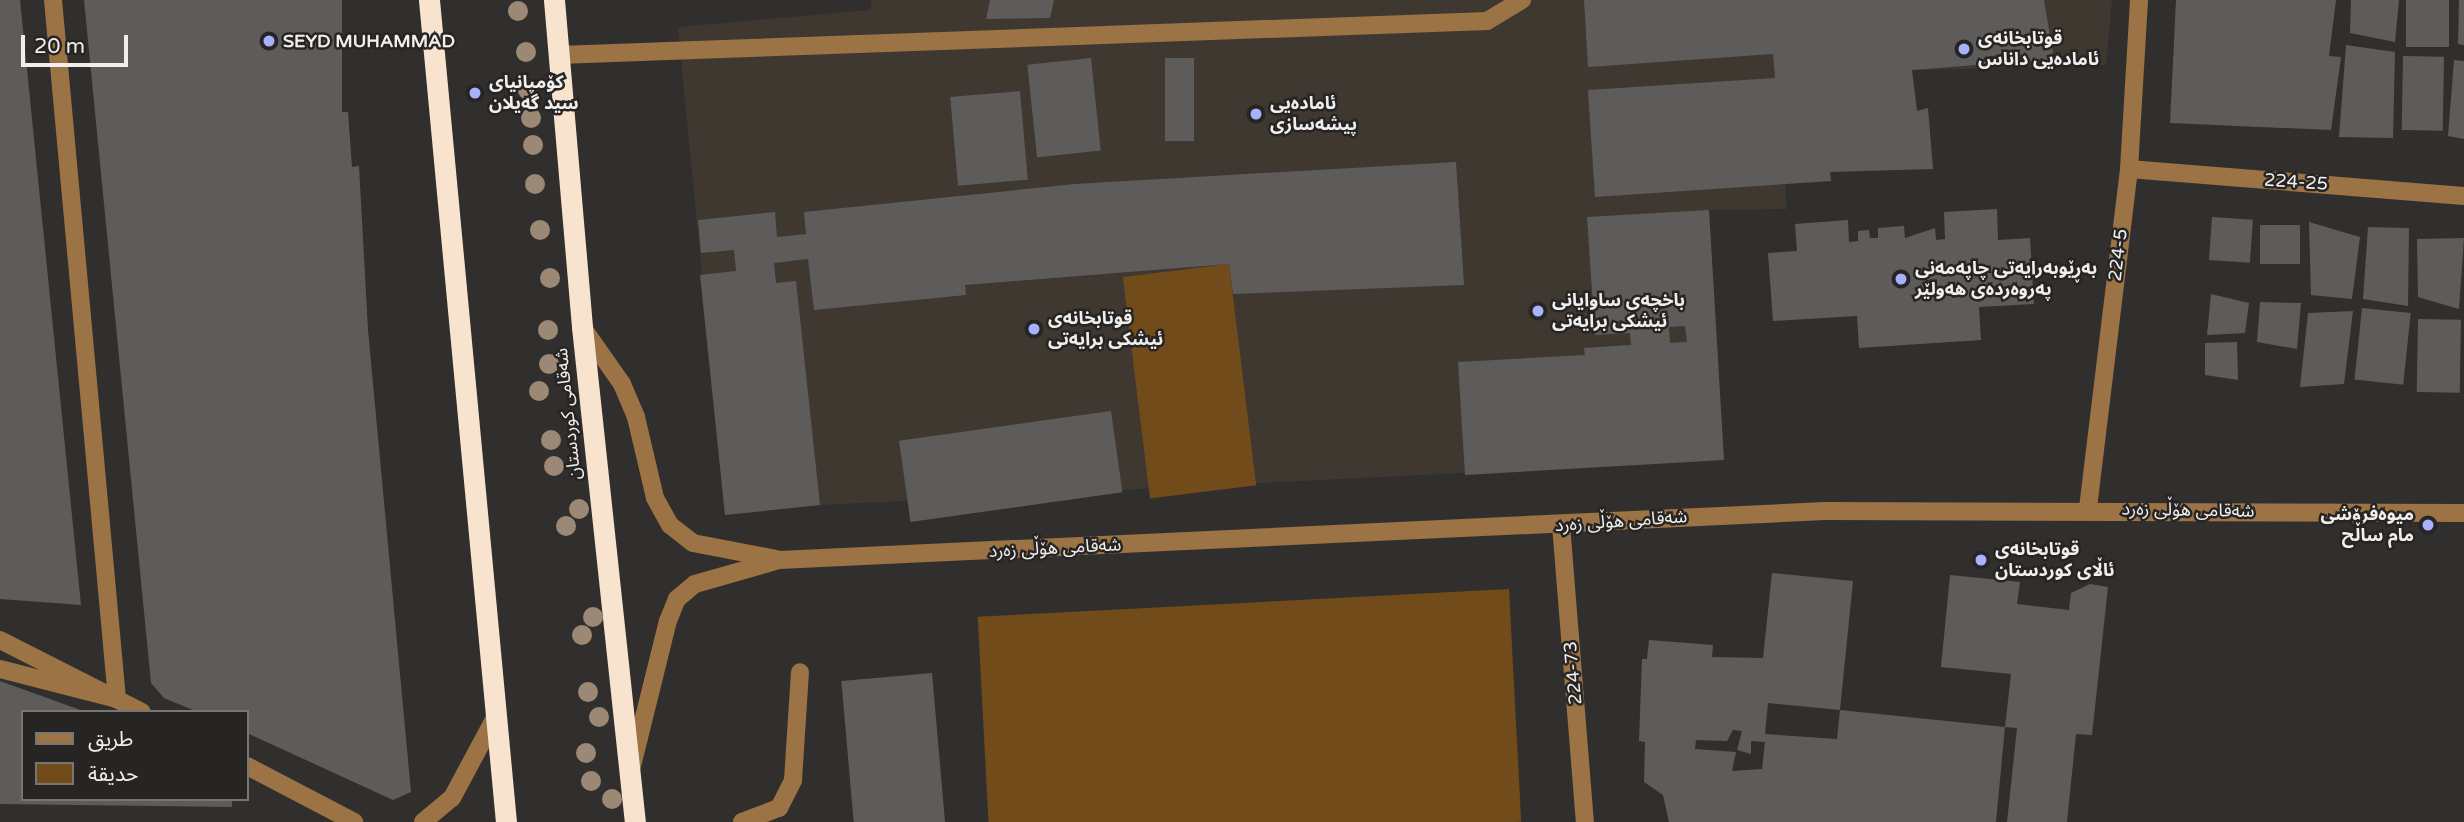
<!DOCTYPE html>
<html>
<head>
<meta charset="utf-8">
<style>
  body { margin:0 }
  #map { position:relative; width:2464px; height:822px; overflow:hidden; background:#312f2d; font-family:"Varela Round","Noto Sans Arabic",sans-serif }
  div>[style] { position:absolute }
  .built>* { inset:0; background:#3e3831 }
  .green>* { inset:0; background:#724b1b; transform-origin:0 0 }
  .building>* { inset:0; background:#5e5c5a; transform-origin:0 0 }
  .minor>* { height:18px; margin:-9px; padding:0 9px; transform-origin:9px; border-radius:9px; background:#9b7345 }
  .highway>* { height:21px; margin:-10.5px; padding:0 10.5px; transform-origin:10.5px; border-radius:10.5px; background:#f7e3ce }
  .trees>* { width:20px; height:20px; margin:-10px; border-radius:50%; background:#9c8975 }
  .dots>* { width:19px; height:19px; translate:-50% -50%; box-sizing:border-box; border:4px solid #272523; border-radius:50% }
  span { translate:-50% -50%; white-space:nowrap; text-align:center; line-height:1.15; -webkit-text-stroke:5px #272523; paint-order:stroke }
  .poi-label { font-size:18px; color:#f1efee; font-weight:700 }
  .left { translate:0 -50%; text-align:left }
  .right { translate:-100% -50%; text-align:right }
  .street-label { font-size:18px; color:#f1efee }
  .legend { position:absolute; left:21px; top:710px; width:228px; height:91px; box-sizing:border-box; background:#272523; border:2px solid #787674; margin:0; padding:9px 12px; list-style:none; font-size:21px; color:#f1efee }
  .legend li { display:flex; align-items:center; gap:14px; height:35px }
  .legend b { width:35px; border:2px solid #787674 }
  .scale { position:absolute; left:21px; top:35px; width:107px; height:32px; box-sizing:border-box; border:4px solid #f1efee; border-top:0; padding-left:9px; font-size:21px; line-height:24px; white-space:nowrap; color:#f1efee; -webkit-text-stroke:5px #272523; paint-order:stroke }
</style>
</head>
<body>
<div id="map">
  <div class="built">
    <i style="clip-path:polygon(871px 0,2112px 0,2106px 65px,1823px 73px,1831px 181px,1785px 184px,1787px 209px,1709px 210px,1724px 460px,820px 505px,725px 515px,678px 27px,871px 10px)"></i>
  </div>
  <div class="green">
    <i style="left:1229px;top:264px;width:223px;height:107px;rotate:83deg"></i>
    <i style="left:1509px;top:589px;width:233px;height:532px;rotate:87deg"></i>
  </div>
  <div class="building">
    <i style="clip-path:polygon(0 0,20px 0,81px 605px,0 599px)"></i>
    <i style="clip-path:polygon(84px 0,342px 0,342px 112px,348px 112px,352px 167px,359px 166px,368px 330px,411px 792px,393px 800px,247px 733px,247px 712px,198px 712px,164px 698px,151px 683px)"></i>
    <i style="clip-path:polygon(990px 0,1054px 0,1050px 18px,986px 19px)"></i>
    <i style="clip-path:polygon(1584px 0,2044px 0,2054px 59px,1912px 70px,1917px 111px,1928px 108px,1933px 169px,1830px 172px,1831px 181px,1595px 197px,1588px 90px,1775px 78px,1773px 54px,1588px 67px)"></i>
    <i style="clip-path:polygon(2176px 0,2336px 0,2329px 56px,2341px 57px,2331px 130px,2170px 123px)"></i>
    <i style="clip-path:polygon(2351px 0,2399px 0,2395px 42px,2350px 33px)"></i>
    <i style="left:2406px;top:0;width:43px;height:47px"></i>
    <i style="clip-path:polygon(2459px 0,2464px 0,2464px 45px,2458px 44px)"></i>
    <i style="clip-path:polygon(2346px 45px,2395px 52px,2393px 138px,2339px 137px)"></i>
    <i style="left:2403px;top:56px;width:41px;height:74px;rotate:1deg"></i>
    <i style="left:1091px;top:58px;width:93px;height:64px;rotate:84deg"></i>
    <i style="left:1165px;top:58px;width:29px;height:83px"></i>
    <i style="clip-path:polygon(2454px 60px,2464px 61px,2464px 139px,2448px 136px)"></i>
    <i style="left:1020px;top:91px;width:89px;height:70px;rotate:85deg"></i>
    <i style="clip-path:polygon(1456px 162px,1464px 285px,1233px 294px,1229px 264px,965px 285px,966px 295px,814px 310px,808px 259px,774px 263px,776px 283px,796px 281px,820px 505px,725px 515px,700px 275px,736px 271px,734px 250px,701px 253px,698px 220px,775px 212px,777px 237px,806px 234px,804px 212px,1075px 184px)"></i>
    <i style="clip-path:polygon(1997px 209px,1998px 240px,2030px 238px,2034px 304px,1979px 307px,1981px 340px,1859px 348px,1857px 316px,1773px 321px,1768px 253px,1797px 251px,1795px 224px,1848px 220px,1849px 242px,1858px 241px,1858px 231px,1869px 230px,1870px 238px,1878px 238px,1878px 228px,1904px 226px,1905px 238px,1935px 228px,1936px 240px,1945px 239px,1944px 212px)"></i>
    <i style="clip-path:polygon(evenodd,1709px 210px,1724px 460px,1465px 475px,1458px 362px,1585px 355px,1584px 348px,1631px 345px,1630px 333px,1595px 335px,1587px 217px,1709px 210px,1685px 326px,1687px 342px,1670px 343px,1669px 327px,1685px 326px)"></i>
    <i style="left:2212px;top:217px;width:41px;height:43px;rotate:4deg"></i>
    <i style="clip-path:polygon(2309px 222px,2360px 237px,2352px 299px,2311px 295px)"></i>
    <i style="left:2260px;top:225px;width:40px;height:39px"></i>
    <i style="clip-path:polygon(2368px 227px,2409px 228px,2408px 306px,2363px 299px)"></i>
    <i style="clip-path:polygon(2464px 238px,2459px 309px,2418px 297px,2417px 239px)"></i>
    <i style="clip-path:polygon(2211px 294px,2249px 303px,2245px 333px,2207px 335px)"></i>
    <i style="clip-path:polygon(2260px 302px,2301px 303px,2297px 349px,2257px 342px)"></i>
    <i style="left:2362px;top:308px;width:49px;height:72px;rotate:6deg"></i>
    <i style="clip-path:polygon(2353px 311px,2344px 384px,2300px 387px,2308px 313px)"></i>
    <i style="left:2418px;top:319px;width:43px;height:73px;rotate:1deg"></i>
    <i style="clip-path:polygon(2237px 342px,2238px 380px,2205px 375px,2205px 343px)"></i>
    <i style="left:1111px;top:411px;width:82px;height:214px;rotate:82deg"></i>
    <i style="clip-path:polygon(evenodd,1772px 573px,1853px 581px,1840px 710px,1768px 703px,1765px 734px,1837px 739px,1840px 710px,2005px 727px,1996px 822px,1669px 822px,1663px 795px,1644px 782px,1645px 742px,1639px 741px,1642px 659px,1647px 659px,1649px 640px,1713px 645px,1712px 657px,1763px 658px,1772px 573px,1733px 730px,1742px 731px,1737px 750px,1751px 754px,1751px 741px,1765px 742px,1762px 769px,1732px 771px,1736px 752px,1695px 749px,1696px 740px,1727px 741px,1733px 730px)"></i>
    <i style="clip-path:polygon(1950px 575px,2020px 582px,2017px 604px,2069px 610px,2071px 593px,2090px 584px,2108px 587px,2092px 735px,2076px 734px,2067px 822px,2007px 822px,2017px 728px,2005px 727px,2011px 674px,1941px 667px)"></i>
    <i style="left:932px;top:673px;width:150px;height:91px;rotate:85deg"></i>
    <i style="clip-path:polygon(0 681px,86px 712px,23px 712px,23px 799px,232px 799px,232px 807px,0 804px)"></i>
  </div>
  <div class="minor">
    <i style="left:559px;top:55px;width:929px;rotate:-2.1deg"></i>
    <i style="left:1487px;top:21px;width:41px;rotate:-31deg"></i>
    <i style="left:2129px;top:169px;width:336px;rotate:4.6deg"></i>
    <i style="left:582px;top:327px;width:70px;rotate:54.9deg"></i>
    <i style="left:622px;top:384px;width:36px;rotate:67deg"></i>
    <i style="left:636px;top:417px;width:83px;rotate:76.8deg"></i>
    <i style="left:655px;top:498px;width:31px;rotate:61deg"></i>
    <i style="left:670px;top:525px;width:29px;rotate:38deg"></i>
    <i style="left:693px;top:543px;width:85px;rotate:10.9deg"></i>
    <i style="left:2088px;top:508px;width:341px;rotate:-83.1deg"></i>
    <i style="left:2129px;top:169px;width:169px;rotate:-86.6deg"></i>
    <i style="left:1561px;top:525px;width:298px;rotate:85.4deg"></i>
    <i style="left:0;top:640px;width:159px;rotate:26.9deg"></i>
    <i style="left:0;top:669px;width:121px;rotate:14.4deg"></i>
    <i style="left:117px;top:699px;width:702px;rotate:-95.23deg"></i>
    <i style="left:247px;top:766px;width:121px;rotate:27.6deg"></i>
    <i style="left:632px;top:766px;width:149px;rotate:-76.1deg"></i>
    <i style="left:668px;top:621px;width:24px;rotate:-68deg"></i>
    <i style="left:677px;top:599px;width:23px;rotate:-40deg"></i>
    <i style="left:695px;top:584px;width:87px;rotate:-15.9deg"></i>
    <i style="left:779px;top:560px;width:1046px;rotate:-2.68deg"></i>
    <i style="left:1824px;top:511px;width:640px;rotate:0.18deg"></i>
    <i style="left:423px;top:822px;width:38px;rotate:-40deg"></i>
    <i style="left:452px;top:798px;width:95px;rotate:-61.8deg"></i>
    <i style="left:742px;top:822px;width:40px;rotate:-21deg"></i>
    <i style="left:779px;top:808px;width:31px;rotate:-63deg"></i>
    <i style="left:793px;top:780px;width:108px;rotate:-86.3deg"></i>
  </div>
  <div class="highway">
    <i style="left:429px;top:0;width:826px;rotate:84.65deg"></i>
    <i style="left:554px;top:0;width:328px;rotate:85.1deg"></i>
    <i style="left:582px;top:327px;width:498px;rotate:83.9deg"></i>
  </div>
  <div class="trees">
    <i style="left:518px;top:11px"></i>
    <i style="left:526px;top:52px"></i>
    <i style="left:528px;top:90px"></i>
    <i style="left:531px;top:118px"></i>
    <i style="left:533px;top:145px"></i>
    <i style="left:535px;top:184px"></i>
    <i style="left:540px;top:230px"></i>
    <i style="left:550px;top:278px"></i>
    <i style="left:548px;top:330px"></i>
    <i style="left:549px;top:364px"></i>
    <i style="left:539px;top:391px"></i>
    <i style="left:551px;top:440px"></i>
    <i style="left:554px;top:466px"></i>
    <i style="left:579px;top:509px"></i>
    <i style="left:566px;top:526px"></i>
    <i style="left:593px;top:617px"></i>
    <i style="left:582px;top:635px"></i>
    <i style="left:588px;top:692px"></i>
    <i style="left:599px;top:717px"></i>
    <i style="left:586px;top:753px"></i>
    <i style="left:591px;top:781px"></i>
    <i style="left:612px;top:799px"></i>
  </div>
  <div class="dots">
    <i style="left:269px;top:41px;background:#a7b1fc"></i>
    <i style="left:1964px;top:49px;background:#a7b1fc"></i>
    <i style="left:475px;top:93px;background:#a7b1fc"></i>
    <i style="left:1256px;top:114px;background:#a7b1fc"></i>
    <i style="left:1901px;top:279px;background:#a7b1fc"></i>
    <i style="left:1538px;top:311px;background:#a7b1fc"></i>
    <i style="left:1034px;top:329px;background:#a7b1fc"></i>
    <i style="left:2428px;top:525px;background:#a7b1fc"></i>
    <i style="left:1981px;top:560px;background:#a7b1fc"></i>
  </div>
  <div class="poi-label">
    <span class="left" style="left:1978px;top:49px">قوتابخانەی<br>ئامادەیی داناس</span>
    <span class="left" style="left:283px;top:41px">SEYD MUHAMMAD</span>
    <span class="left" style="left:489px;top:93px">کۆمپانیای<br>سید گەیلان</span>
    <span class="left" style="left:1270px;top:114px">ئامادەیی<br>پیشەسازی</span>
    <span class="left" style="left:1915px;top:279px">بەڕێوبەرایەتی چاپەمەنی<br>پەروەردەی هەولێر</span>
    <span class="left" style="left:1552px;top:311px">باخچەی ساوایانی<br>ئیشکی برایەتی</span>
    <span class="left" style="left:1048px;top:329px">قوتابخانەی<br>ئیشکی برایەتی</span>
    <span class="right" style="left:2414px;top:525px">میوەفرۆشی<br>مام ساڵح</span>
    <span class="left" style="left:1995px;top:560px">قوتابخانەی<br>ئاڵای کوردستان</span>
  </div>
  <div class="street-label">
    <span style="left:2296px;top:182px;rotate:4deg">224-25</span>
    <span style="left:2118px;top:255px;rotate:-83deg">224-5</span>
    <span style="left:568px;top:414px;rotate:-96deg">شەقامی کوردستان</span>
    <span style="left:2188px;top:510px;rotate:1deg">شەقامی هۆڵی زەرد</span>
    <span style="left:1621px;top:521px;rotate:-4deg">شەقامی هۆڵی زەرد</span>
    <span style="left:1055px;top:548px;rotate:-3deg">شەقامی هۆڵی زەرد</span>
    <span style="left:1573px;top:673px;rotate:-95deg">224-73</span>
  </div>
  <ul class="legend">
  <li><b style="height:9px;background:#9b7345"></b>طريق</li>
  <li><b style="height:19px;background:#724b1b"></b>حديقة</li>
  </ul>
  <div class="scale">20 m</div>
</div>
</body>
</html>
